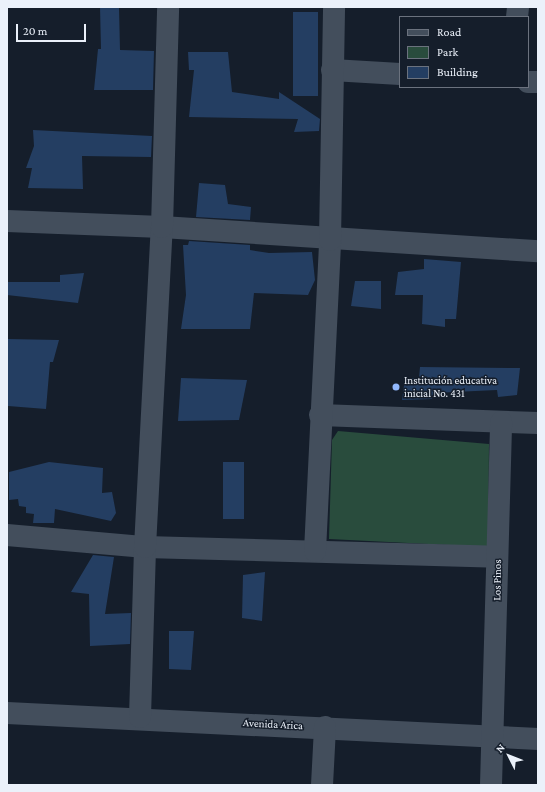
<!DOCTYPE html>
<html>
<head>
<meta charset="utf-8">
<style>
  body { margin:0 }
  #map { position:relative; width:545px; height:792px; overflow:hidden; background:#151e2b; font-family:"Crimson Pro",serif }
  div>[style] { position:absolute }
  .green>* { inset:0; background:#294c3d }
  .building>* { inset:0; background:#243e62; transform-origin:0 0 }
  .minor>* { height:22px; margin:-11px; padding:0 11px; transform-origin:11px; border-radius:11px; background:#434e5c }
  .dots>* { width:11px; height:11px; translate:-50% -50%; box-sizing:border-box; border:2px solid #151e2b; border-radius:50% }
  span { translate:-50% -50%; white-space:nowrap; text-align:center; line-height:1.15; -webkit-text-stroke:3px #151e2b; paint-order:stroke }
  .poi-label { font-size:11px; color:#ebf1fa }
  .left { translate:0 -50%; text-align:left }
  .street-label { font-size:11px; color:#ebf1fa }
  .frame { position:absolute; inset:0; border:8px solid #ebf1fa; pointer-events:none }
  .legend { position:absolute; left:399px; top:16px; width:130px; height:72px; box-sizing:border-box; background:#151e2b; border:1px solid #6b727e; margin:0; padding:5px 7px; list-style:none; font-size:12px; color:#ebf1fa }
  .legend li { display:flex; align-items:center; gap:8px; height:20px }
  .legend b { width:20px; border:1px solid #6b727e }
  .north { position:absolute; left:489px; top:736px; width:40px; height:40px; -webkit-text-stroke:3px #151e2b; paint-order:stroke; rotate:312deg; font-size:11px; font-weight:700; line-height:16px; text-align:center; color:#ebf1fa }
  .north::after { content:''; display:block; margin:auto; width:14px; height:18px; background:#ebf1fa; clip-path:polygon(50% 0,100% 100%,50% 72%,0 100%) }
  .scale { position:absolute; left:16px; top:24px; width:70px; height:18px; box-sizing:border-box; border:2px solid #ebf1fa; border-top:0; padding-left:5px; font-size:12px; line-height:14px; white-space:nowrap; color:#ebf1fa; -webkit-text-stroke:3px #151e2b; paint-order:stroke }
</style>
</head>
<body>
<div id="map">
  <div class="green">
    <i style="clip-path:polygon(338px 431px,489px 444px,488px 547px,329px 539px,332px 440px)"></i>
  </div>
  <div class="building">
    <i style="clip-path:polygon(100px 7px,119px 7px,120px 50px,154px 51px,153px 90px,94px 90px,98px 49px,101px 49px)"></i>
    <i style="left:293px;top:12px;width:25px;height:84px"></i>
    <i style="clip-path:polygon(188px 52px,228px 52px,232px 92px,279px 99px,279px 92px,320px 119px,319px 131px,294px 132px,298px 119px,189px 117px,194px 70px,189px 70px)"></i>
    <i style="clip-path:polygon(33px 130px,152px 136px,151px 157px,82px 156px,83px 189px,28px 188px,32px 168px,26px 168px,34px 146px)"></i>
    <i style="clip-path:polygon(199px 183px,225px 185px,228px 204px,251px 207px,250px 220px,196px 217px)"></i>
    <i style="clip-path:polygon(189px 241px,250px 245px,250px 250px,269px 253px,312px 252px,315px 280px,308px 295px,254px 293px,250px 329px,181px 329px,186px 295px,183px 245px,188px 245px)"></i>
    <i style="clip-path:polygon(424px 259px,461px 262px,456px 319px,445px 319px,445px 327px,422px 324px,423px 295px,395px 295px,398px 272px,424px 269px)"></i>
    <i style="clip-path:polygon(84px 273px,78px 303px,7px 295px,7px 282px,60px 282px,60px 275px)"></i>
    <i style="clip-path:polygon(355px 281px,381px 281px,381px 309px,351px 306px)"></i>
    <i style="clip-path:polygon(7px 339px,59px 340px,53px 362px,50px 362px,46px 409px,8px 406px)"></i>
    <i style="clip-path:polygon(420px 367px,520px 368px,517px 395px,498px 397px,497px 390px,433px 393px,432px 399px,402px 400px,405px 378px,419px 378px)"></i>
    <i style="clip-path:polygon(181px 378px,247px 380px,239px 420px,178px 421px)"></i>
    <i style="clip-path:polygon(49px 462px,103px 468px,102px 493px,112px 492px,116px 513px,111px 521px,55px 509px,54px 523px,33px 523px,34px 514px,26px 513px,26px 507px,19px 506px,18px 499px,9px 500px,9px 472px)"></i>
    <i style="left:244px;top:462px;width:57px;height:21px;rotate:90deg"></i>
    <i style="clip-path:polygon(93px 555px,114px 557px,105px 614px,131px 613px,130px 644px,90px 646px,89px 594px,71px 592px)"></i>
    <i style="clip-path:polygon(265px 572px,262px 621px,242px 618px,243px 575px)"></i>
    <i style="clip-path:polygon(169px 631px,194px 631px,191px 670px,169px 669px)"></i>
  </div>
  <div class="minor">
    <i style="left:517px;top:17px;width:10px;rotate:-84deg"></i>
    <i style="left:332px;top:70px;width:68px;rotate:3.4deg"></i>
    <i style="left:528px;top:82px;width:10px"></i>
    <i style="left:7px;top:221px;width:155px;rotate:2.2deg"></i>
    <i style="left:162px;top:227px;width:377px;rotate:3.7deg"></i>
    <i style="left:320px;top:415px;width:218px;rotate:2.1deg"></i>
    <i style="left:7px;top:535px;width:139px;rotate:5deg"></i>
    <i style="left:145px;top:547px;width:352px;rotate:1.6deg"></i>
    <i style="left:315px;top:551px;width:311px;rotate:-87.2deg"></i>
    <i style="left:330px;top:240px;width:233px;rotate:-89deg"></i>
    <i style="left:7px;top:713px;width:532px;rotate:2.8deg"></i>
    <i style="left:140px;top:717px;width:170px;rotate:-88.3deg"></i>
    <i style="left:145px;top:547px;width:320px;rotate:-87deg"></i>
    <i style="left:162px;top:227px;width:220px;rotate:-88.4deg"></i>
    <i style="left:322px;top:785px;width:58px;rotate:-87deg"></i>
    <i style="left:491px;top:785px;width:363px;rotate:-88.4deg"></i>
  </div>
  <div class="dots">
    <i style="left:396px;top:387px;background:#91b8fd"></i>
  </div>
  <div class="poi-label">
    <span class="left" style="left:404px;top:387px">Institución educativa<br>inicial No. 431</span>
  </div>
  <div class="street-label">
    <span style="left:497px;top:580px;rotate:-89deg">Los Pinos</span>
    <span style="left:273px;top:724px;rotate:3deg">Avenida Arica</span>
  </div>
  <div class="frame"></div>
  <ul class="legend">
  <li><b style="height:5px;background:#434e5c"></b>Road</li>
  <li><b style="height:11px;background:#294c3d"></b>Park</li>
  <li><b style="height:11px;background:#243e62"></b>Building</li>
  </ul>
  <div class="north">N</div>
  <div class="scale">20 m</div>
</div>
</body>
</html>
